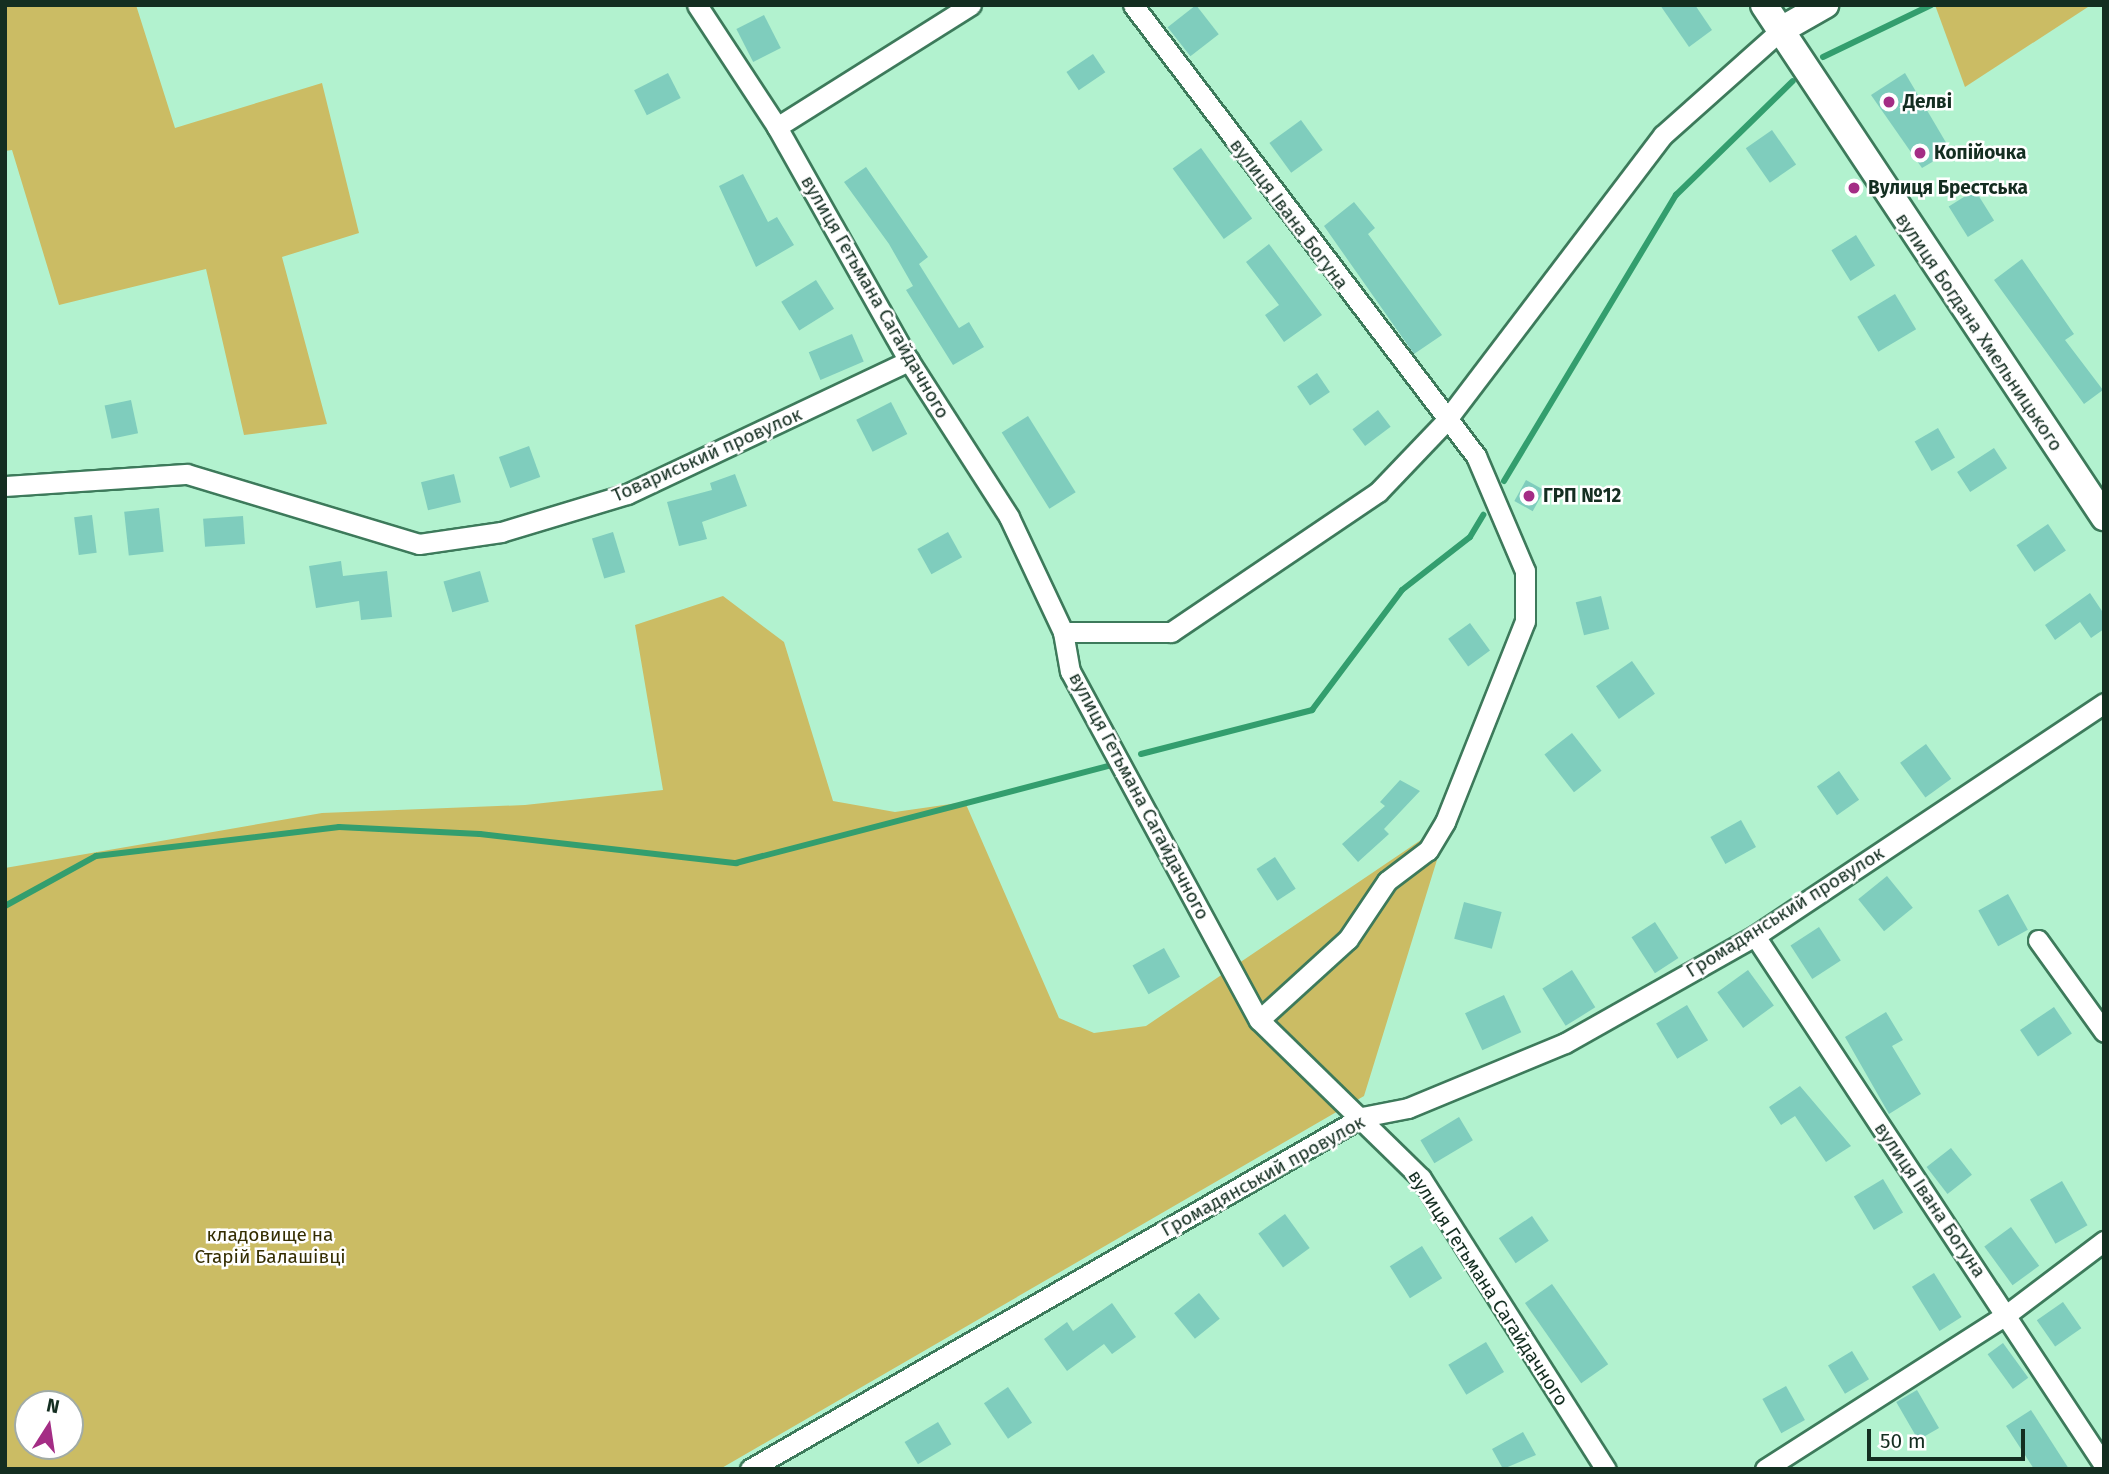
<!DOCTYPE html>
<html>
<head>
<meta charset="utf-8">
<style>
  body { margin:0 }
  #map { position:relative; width:2109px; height:1474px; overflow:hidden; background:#b2f2cf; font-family:"Fira Sans",sans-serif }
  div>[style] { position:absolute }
  .green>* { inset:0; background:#cbbc64 }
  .stream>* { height:6px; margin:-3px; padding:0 3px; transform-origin:3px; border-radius:3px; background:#339e6e }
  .building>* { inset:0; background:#7fcdbd; transform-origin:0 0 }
  .roads { filter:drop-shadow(2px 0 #3d7a5b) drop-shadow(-2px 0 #3d7a5b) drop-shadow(0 2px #3d7a5b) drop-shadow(0 -2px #3d7a5b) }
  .street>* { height:19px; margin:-9.5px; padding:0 9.5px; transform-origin:9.5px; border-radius:9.5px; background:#fff }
  .secondary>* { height:26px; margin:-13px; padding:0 13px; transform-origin:13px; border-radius:13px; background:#fff }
  .dots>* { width:19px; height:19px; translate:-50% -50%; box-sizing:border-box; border:4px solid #fff; border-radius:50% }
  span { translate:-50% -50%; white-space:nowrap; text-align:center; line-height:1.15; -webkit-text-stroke:5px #fff; paint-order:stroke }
  .poi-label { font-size:19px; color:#142e21; font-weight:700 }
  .left { translate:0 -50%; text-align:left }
  .street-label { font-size:19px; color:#142e21 }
  .park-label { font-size:19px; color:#342d01 }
  .frame { position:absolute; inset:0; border:7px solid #142e21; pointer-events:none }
  .north { position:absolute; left:14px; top:1390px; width:70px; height:70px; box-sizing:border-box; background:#fff; border:2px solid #a1aba6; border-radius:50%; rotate:12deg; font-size:19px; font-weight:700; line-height:28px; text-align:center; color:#142e21 }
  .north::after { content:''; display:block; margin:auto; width:24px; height:32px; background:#a42d85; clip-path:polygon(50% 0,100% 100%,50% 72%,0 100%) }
  .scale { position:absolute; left:1867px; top:1429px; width:158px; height:32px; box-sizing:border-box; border:4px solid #142e21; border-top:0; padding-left:9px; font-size:21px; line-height:24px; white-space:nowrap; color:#142e21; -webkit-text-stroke:5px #fff; paint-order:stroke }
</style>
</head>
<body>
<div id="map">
  <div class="green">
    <i style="clip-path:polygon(5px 5px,136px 5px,175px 128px,322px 83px,359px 233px,282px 257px,327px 424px,244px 435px,206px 269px,59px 305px,12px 150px,5px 151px)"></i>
    <i style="clip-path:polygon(1935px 5px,2091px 5px,1965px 87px)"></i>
    <i style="clip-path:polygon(evenodd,723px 596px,784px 642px,833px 801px,895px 812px,965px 802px,1059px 1018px,1094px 1033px,1146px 1026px,1449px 821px,1364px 1096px,720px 1469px,5px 1469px,5px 868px,322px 813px,525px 805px,663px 790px,635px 625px,723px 596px,28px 1404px,70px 1404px,70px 1446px,28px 1446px,28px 1404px)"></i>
  </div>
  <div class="stream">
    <i style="left:1823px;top:57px;width:120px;rotate:-25.7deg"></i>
    <i style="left:1504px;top:481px;width:334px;rotate:-59deg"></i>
    <i style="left:1676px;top:195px;width:163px;rotate:-44.3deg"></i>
    <i style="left:1141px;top:754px;width:177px;rotate:-14.4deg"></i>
    <i style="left:1312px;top:710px;width:150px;rotate:-53.1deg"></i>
    <i style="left:1402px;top:590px;width:86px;rotate:-37.9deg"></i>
    <i style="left:1470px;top:537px;width:26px;rotate:-59deg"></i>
    <i style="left:5px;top:906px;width:104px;rotate:-28.8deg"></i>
    <i style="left:96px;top:856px;width:245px;rotate:-6.8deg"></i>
    <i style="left:339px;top:827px;width:141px;rotate:2.8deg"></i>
    <i style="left:480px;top:834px;width:258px;rotate:6.5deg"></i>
    <i style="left:736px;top:863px;width:385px;rotate:-14.6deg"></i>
  </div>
  <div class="building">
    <i style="left:1196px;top:5px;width:37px;height:36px;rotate:52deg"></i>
    <i style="clip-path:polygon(1660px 5px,1695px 5px,1712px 30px,1689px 47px)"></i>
    <i style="left:764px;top:15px;width:37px;height:31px;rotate:63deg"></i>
    <i style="left:1093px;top:54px;width:22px;height:32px;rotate:56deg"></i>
    <i style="left:668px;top:73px;width:28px;height:38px;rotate:63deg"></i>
    <i style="clip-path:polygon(1905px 73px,1951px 151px,1922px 168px,1871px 95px)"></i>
    <i style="left:1301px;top:120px;width:37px;height:39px;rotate:54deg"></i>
    <i style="left:1772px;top:130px;width:42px;height:32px;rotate:55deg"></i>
    <i style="left:1201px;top:148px;width:87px;height:35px;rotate:54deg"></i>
    <i style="clip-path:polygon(866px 167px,928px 257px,919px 264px,959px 328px,969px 322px,984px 347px,953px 365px,906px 290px,913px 286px,889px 244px,844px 182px)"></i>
    <i style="clip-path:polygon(743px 174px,768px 222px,777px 217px,794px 245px,756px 267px,719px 186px)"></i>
    <i style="left:1975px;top:190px;width:36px;height:31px;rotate:58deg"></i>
    <i style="clip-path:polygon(1354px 202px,1375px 228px,1368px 234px,1442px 335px,1414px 354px,1324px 226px)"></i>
    <i style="left:1856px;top:235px;width:36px;height:29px;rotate:58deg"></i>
    <i style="clip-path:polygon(1269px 244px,1322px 315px,1284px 342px,1265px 315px,1279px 305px,1246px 262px)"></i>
    <i style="clip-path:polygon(2022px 259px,2074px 334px,2065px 340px,2103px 390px,2084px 404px,1994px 280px)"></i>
    <i style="left:816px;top:280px;width:34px;height:41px;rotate:58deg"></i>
    <i style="left:1895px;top:294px;width:41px;height:44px;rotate:59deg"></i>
    <i style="left:852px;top:334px;width:30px;height:47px;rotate:67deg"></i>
    <i style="left:1317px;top:373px;width:23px;height:24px;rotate:56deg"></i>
    <i style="left:131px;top:400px;width:34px;height:27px;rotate:78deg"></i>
    <i style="left:891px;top:402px;width:36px;height:39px;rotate:63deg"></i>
    <i style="left:1378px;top:410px;width:21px;height:32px;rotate:53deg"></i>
    <i style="left:1028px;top:416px;width:90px;height:31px;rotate:58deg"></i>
    <i style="left:1938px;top:428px;width:34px;height:27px;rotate:60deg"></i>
    <i style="left:529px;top:446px;width:33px;height:32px;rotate:70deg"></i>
    <i style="left:1994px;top:448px;width:24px;height:44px;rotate:57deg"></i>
    <i style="left:454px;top:474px;width:29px;height:34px;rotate:76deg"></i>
    <i style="clip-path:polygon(735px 474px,747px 506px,702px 522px,707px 539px,679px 546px,667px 502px,712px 490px,710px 483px)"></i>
    <i style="left:1526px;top:480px;width:21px;height:24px;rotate:29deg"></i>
    <i style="left:159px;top:508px;width:44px;height:35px;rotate:84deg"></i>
    <i style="left:92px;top:515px;width:38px;height:18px;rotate:83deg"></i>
    <i style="left:243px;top:516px;width:28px;height:40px;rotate:86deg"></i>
    <i style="left:2048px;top:524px;width:32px;height:38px;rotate:56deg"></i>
    <i style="left:613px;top:532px;width:42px;height:22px;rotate:73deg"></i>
    <i style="left:948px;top:532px;width:29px;height:35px;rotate:61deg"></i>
    <i style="clip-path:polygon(341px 561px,343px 576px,387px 571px,392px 617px,361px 620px,359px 601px,316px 608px,309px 566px)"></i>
    <i style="left:480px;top:571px;width:32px;height:38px;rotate:74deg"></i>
    <i style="clip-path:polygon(2090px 593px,2104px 614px,2104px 629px,2091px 638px,2080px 622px,2055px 640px,2045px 625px)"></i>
    <i style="left:1601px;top:596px;width:34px;height:26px;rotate:76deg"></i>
    <i style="left:1470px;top:623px;width:34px;height:27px;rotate:54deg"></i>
    <i style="left:1632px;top:661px;width:40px;height:44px;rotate:55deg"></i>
    <i style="left:1572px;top:733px;width:48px;height:35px;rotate:52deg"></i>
    <i style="left:1926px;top:744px;width:43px;height:32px;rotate:54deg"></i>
    <i style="left:1839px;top:771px;width:35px;height:27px;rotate:55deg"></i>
    <i style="clip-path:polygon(1400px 780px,1420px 791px,1384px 829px,1389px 834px,1358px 862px,1342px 844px,1385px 806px,1380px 802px)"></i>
    <i style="left:1741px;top:820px;width:31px;height:35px;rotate:61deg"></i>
    <i style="left:1275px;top:857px;width:38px;height:22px;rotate:57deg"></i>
    <i style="left:1887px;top:876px;width:41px;height:37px;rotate:51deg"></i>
    <i style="left:2008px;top:894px;width:41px;height:34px;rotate:61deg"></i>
    <i style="left:1464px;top:902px;width:39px;height:38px;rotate:15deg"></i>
    <i style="left:1655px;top:922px;width:43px;height:28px;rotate:57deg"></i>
    <i style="left:1819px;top:927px;width:40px;height:34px;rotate:57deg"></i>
    <i style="left:1164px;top:948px;width:33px;height:36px;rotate:61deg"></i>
    <i style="left:1572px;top:970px;width:44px;height:35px;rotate:58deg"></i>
    <i style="left:1748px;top:970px;width:44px;height:38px;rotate:54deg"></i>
    <i style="left:1504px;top:995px;width:41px;height:43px;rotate:65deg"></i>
    <i style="left:1687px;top:1005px;width:41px;height:36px;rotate:59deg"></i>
    <i style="left:2054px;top:1007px;width:32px;height:41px;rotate:56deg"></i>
    <i style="clip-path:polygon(1886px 1012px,1903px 1040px,1892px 1046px,1921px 1094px,1889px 1114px,1845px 1037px)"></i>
    <i style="clip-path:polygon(1800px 1086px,1851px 1146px,1826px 1162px,1795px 1116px,1781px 1125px,1769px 1107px)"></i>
    <i style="left:1459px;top:1117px;width:27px;height:45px;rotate:59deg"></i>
    <i style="left:1951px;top:1148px;width:34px;height:31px;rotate:52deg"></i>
    <i style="left:1883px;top:1179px;width:39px;height:34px;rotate:59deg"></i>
    <i style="left:2062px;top:1181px;width:51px;height:37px;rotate:60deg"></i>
    <i style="left:1285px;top:1214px;width:42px;height:33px;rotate:54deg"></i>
    <i style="left:1532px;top:1216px;width:30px;height:40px;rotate:56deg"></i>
    <i style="left:2011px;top:1227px;width:48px;height:33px;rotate:54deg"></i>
    <i style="left:1422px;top:1246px;width:38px;height:38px;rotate:58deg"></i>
    <i style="left:1934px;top:1273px;width:52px;height:26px;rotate:58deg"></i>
    <i style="left:1552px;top:1284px;width:98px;height:33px;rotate:55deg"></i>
    <i style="left:1199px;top:1293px;width:33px;height:32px;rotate:51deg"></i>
    <i style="left:2063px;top:1302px;width:32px;height:32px;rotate:55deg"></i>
    <i style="clip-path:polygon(1112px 1303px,1136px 1337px,1112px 1354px,1104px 1344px,1067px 1371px,1044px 1339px,1067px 1322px,1073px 1331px)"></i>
    <i style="left:1486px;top:1342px;width:35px;height:44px;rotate:59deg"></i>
    <i style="left:2003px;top:1343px;width:43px;height:19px;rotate:54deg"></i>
    <i style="left:1852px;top:1351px;width:33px;height:28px;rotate:59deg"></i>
    <i style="left:1786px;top:1386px;width:39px;height:27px;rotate:61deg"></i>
    <i style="left:1008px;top:1387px;width:43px;height:29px;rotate:56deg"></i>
    <i style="left:1917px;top:1390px;width:44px;height:24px;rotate:60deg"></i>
    <i style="clip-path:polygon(2031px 1410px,2069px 1469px,2034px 1469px,2006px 1426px)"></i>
    <i style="left:938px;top:1422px;width:26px;height:39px;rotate:59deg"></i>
    <i style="clip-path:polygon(1523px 1432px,1536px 1455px,1503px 1469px,1492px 1449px)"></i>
  </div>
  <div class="roads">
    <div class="street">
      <i style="left:697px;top:5px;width:146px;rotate:56.7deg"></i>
      <i style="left:777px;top:127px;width:269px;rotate:60.6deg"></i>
      <i style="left:909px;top:361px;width:185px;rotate:57.3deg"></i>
      <i style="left:1009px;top:517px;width:127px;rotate:64.8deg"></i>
      <i style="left:1063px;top:632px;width:40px;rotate:80deg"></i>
      <i style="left:1070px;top:671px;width:397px;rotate:61.6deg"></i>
      <i style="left:1259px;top:1020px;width:226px;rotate:44.3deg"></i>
      <i style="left:1421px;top:1178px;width:345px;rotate:57.6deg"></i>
      <i style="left:1133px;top:5px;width:567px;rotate:52.75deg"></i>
      <i style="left:1476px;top:456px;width:125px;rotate:66.9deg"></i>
      <i style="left:1525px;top:571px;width:50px;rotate:90deg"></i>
      <i style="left:1525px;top:621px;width:216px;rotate:111.7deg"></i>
      <i style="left:1445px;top:822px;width:33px;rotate:121deg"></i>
      <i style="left:1428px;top:850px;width:51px;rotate:142.9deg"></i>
      <i style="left:1387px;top:881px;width:70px;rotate:123.9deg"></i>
      <i style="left:1348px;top:939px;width:120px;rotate:137.7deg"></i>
      <i style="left:777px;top:127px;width:229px;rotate:-32.2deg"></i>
      <i style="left:5px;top:486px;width:182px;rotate:-3.8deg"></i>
      <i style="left:187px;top:474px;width:242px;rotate:16.8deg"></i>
      <i style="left:419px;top:544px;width:83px;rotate:-8.3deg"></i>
      <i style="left:501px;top:532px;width:132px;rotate:-16.8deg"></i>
      <i style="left:627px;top:494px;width:312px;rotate:-25.3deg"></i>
      <i style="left:1063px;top:632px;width:108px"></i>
      <i style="left:1171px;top:632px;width:250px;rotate:-34.1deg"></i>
      <i style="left:1378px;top:492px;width:97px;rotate:-46.3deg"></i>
      <i style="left:1445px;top:422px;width:360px;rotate:-52.8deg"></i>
      <i style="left:1663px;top:135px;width:158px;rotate:-41.7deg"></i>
      <i style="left:1755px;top:936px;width:634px;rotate:56.59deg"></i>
      <i style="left:2038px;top:940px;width:113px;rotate:54.3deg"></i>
      <i style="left:750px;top:1469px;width:706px;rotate:-29.91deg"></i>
      <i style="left:1362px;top:1117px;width:47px;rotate:-11.1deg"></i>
      <i style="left:1408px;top:1108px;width:170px;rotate:-22.5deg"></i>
      <i style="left:1565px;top:1043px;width:218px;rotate:-29.4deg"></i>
      <i style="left:1755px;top:936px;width:420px;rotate:-33.7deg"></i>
      <i style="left:1765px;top:1469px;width:286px;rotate:-32.6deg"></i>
      <i style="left:2006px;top:1315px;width:123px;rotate:-37.1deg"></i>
    </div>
    <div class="secondary">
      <i style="left:1764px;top:5px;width:615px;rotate:56.41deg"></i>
      <i style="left:1781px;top:30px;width:51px;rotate:-29.6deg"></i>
    </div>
  </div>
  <div class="dots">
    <i style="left:1889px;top:102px;background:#a42d85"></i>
    <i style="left:1920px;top:153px;background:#a42d85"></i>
    <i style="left:1854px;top:188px;background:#a42d85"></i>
    <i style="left:1529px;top:496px;background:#a42d85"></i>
  </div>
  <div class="poi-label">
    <span class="left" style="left:1903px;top:102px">Делві</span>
    <span class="left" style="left:1934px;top:153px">Копійочка</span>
    <span class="left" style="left:1868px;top:188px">Вулиця Брестська</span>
    <span class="left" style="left:1543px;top:496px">ГРП №12</span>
  </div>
  <div class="street-label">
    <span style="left:1289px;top:214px;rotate:53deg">вулиця Івана Богуна</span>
    <span style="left:875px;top:297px;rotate:60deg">вулиця Гетьмана Сагайдачного</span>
    <span style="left:1979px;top:332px;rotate:56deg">вулиця Богдана Хмельницького</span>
    <span style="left:707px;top:455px;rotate:-24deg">Товариський провулок</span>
    <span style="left:1139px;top:796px;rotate:62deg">вулиця Гетьмана Сагайдачного</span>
    <span style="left:1785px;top:912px;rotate:-32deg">Громадянський провулок</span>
    <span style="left:1263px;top:1176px;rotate:-29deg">Громадянський провулок</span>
    <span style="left:1930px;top:1200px;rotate:56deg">вулиця Івана Богуна</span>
    <span style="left:1488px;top:1288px;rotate:57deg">вулиця Гетьмана Сагайдачного</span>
  </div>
  <div class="park-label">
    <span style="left:270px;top:1246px">кладовище на<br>Старій Балашівці</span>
  </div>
  <div class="frame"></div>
  <div class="north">N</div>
  <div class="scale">50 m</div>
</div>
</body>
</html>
